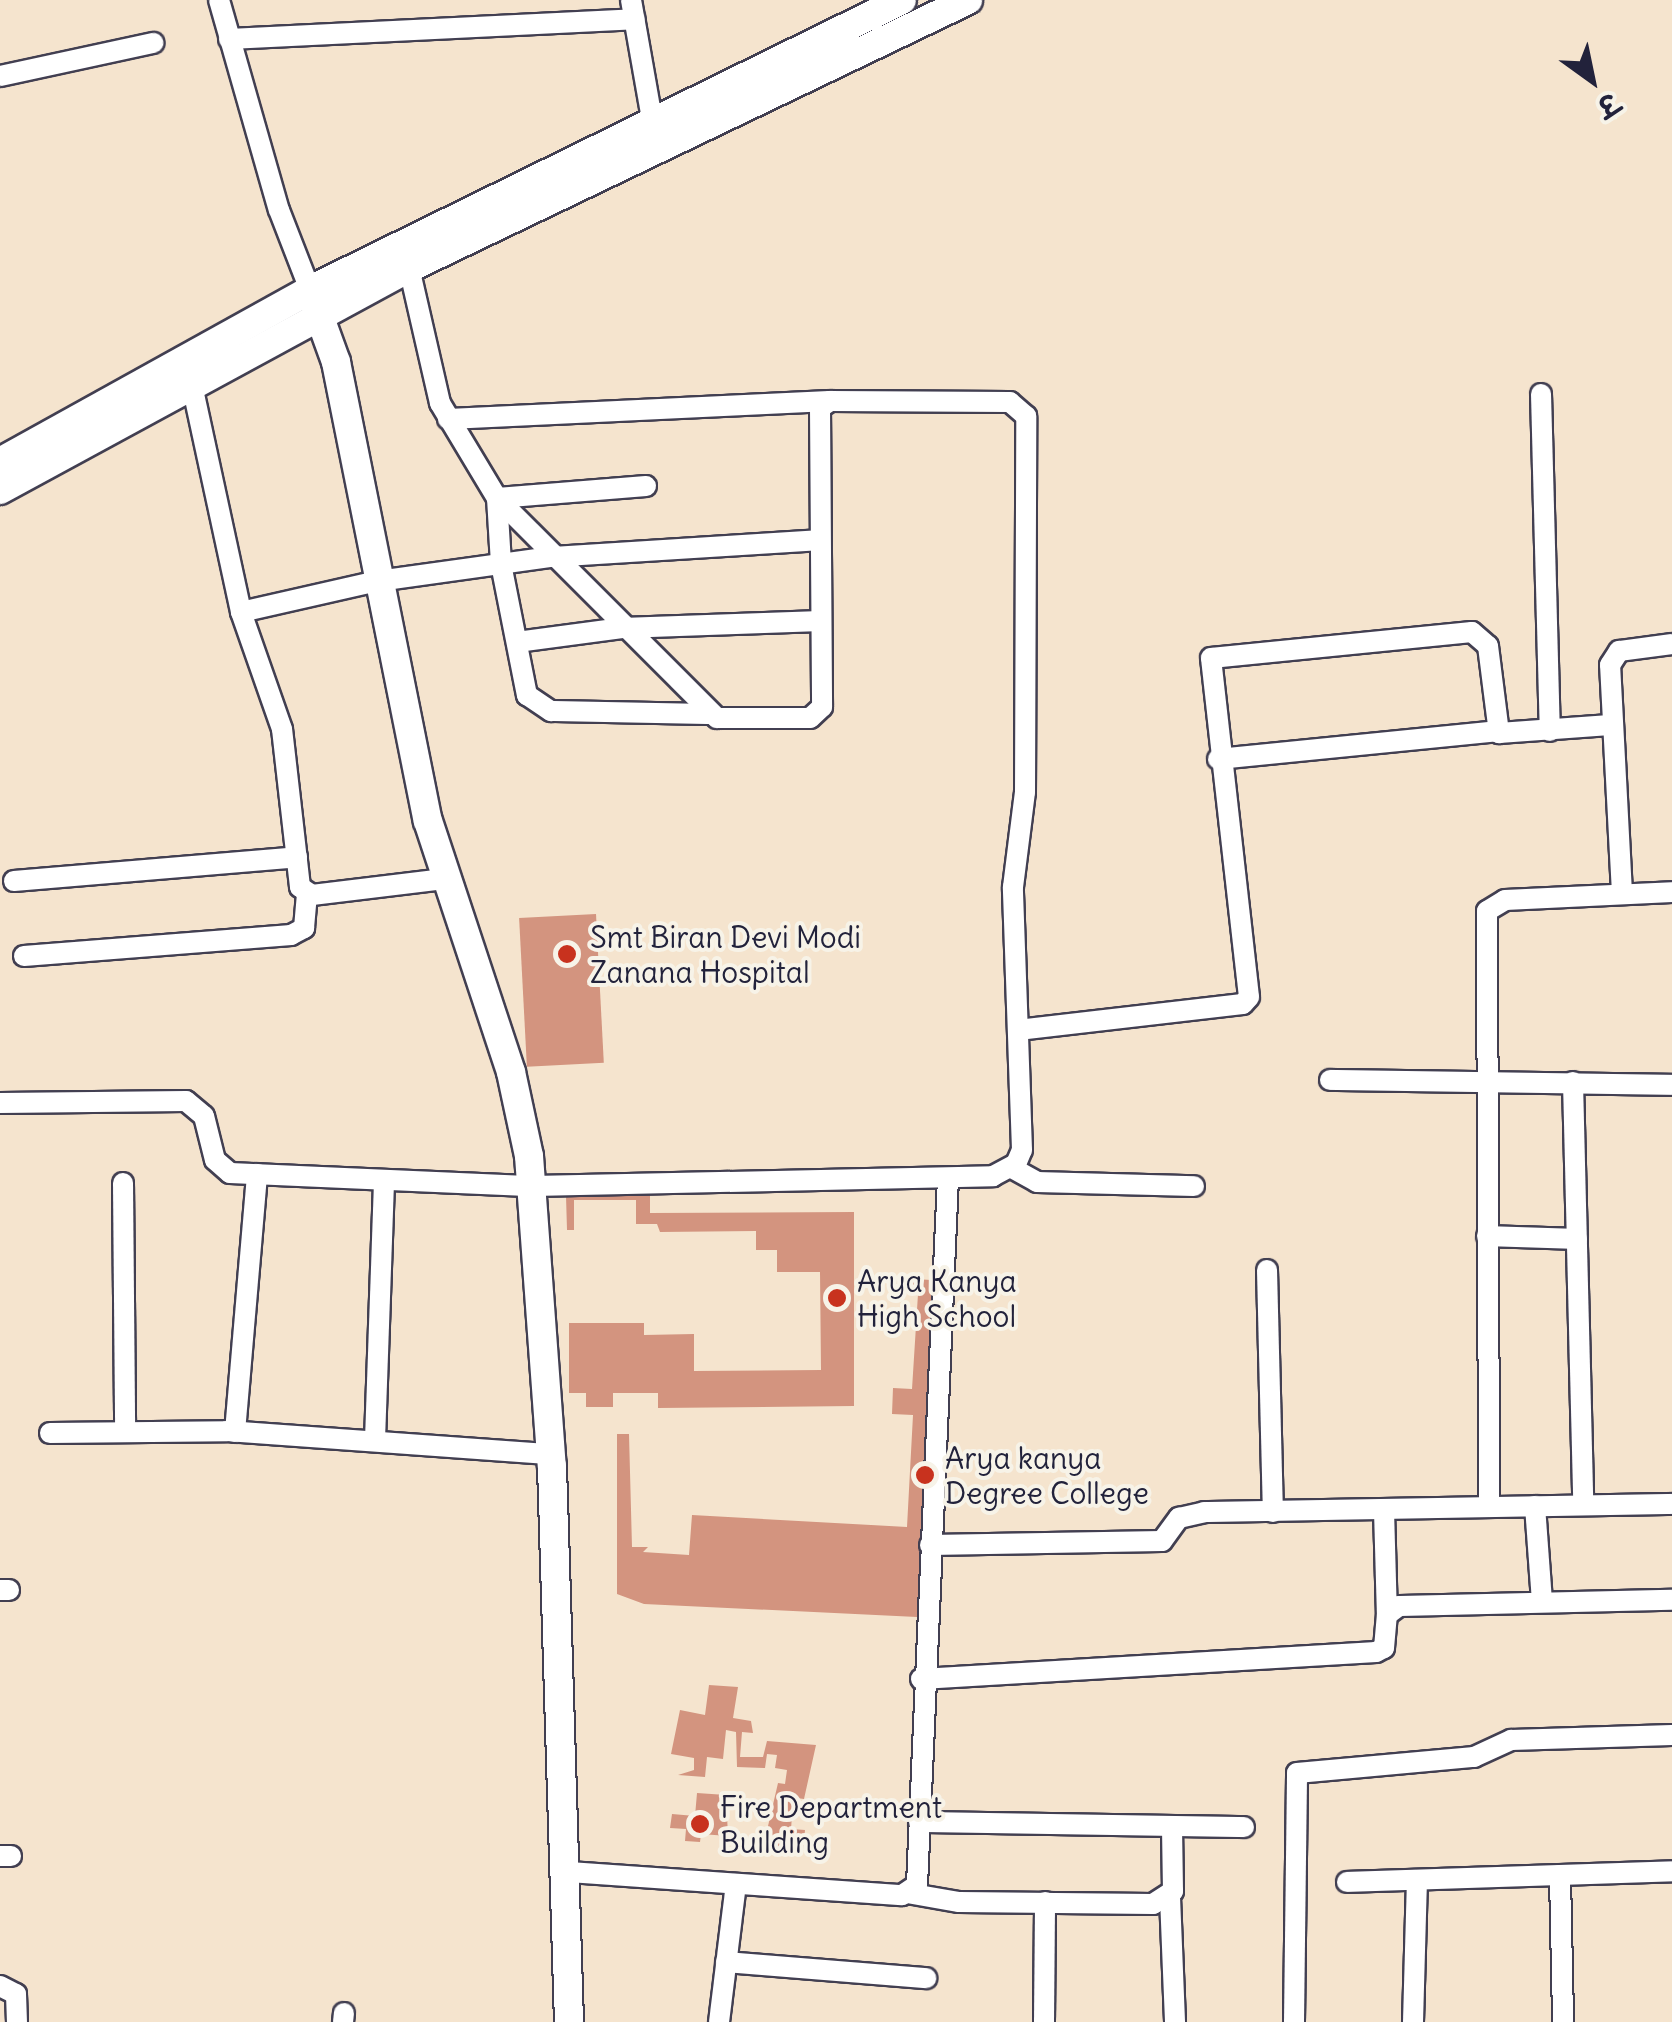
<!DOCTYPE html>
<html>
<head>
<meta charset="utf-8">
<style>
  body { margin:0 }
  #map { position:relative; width:1672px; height:2022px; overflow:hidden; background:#f5e4ce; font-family:Delius,"Playpen Sans Deva",sans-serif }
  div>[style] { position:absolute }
  .building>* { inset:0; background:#d3947f; transform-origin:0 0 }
  .roads { filter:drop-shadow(2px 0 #423f51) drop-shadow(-2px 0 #423f51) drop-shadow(0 2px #423f51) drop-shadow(0 -2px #423f51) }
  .minor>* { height:20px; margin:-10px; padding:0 10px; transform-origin:10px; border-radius:10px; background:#fff }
  .major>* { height:28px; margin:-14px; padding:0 14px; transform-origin:14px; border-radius:14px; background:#fff }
  .dots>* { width:28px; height:28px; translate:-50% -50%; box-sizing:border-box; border:5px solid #f7f3e8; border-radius:50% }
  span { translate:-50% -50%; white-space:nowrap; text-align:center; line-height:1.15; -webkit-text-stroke:8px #f7f3e8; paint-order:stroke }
  .poi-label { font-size:30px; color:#22223b }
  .left { translate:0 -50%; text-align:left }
  .north { position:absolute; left:1542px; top:30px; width:100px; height:100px; -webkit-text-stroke:8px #f7f3e8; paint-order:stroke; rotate:147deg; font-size:28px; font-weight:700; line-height:40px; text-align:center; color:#22223b }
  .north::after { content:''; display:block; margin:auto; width:35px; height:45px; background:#22223b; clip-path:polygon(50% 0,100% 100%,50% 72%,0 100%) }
</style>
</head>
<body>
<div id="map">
  <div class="building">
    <i style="left:596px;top:914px;width:149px;height:77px;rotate:87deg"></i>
    <i style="clip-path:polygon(650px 1195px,650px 1213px,854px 1212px,854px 1406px,658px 1408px,658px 1393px,613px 1393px,613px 1407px,586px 1407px,586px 1393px,569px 1393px,569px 1323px,644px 1323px,644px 1335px,694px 1334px,694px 1371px,821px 1370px,820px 1272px,777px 1272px,777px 1250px,756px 1250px,756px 1231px,660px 1232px,657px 1224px,636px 1224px,636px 1200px,574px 1200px,574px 1230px,567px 1230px,566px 1196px)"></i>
    <i style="clip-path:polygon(895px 1278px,950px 1281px,934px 1571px,919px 1571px,917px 1617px,644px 1604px,617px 1594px,617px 1434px,629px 1434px,632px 1547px,648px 1547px,643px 1552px,689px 1555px,692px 1515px,907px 1527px,913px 1415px,892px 1414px,893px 1388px,912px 1389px,918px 1294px,894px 1293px)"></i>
    <i style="clip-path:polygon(709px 1685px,738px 1687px,733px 1718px,751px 1721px,753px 1733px,742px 1732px,740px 1757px,763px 1757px,767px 1741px,816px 1745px,804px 1799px,797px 1798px,792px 1816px,791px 1829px,805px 1830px,803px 1851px,778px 1849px,778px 1840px,765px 1839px,778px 1783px,785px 1784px,787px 1770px,775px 1768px,777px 1755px,767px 1754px,765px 1768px,737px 1767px,736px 1732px,726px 1730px,723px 1759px,707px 1757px,705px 1777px,678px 1775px,694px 1770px,694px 1758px,671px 1754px,680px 1710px,705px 1715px)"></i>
    <i style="clip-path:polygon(697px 1793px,726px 1795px,728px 1836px,701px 1834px,700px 1842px,685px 1841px,686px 1829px,670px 1828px,672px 1814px,695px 1816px)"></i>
  </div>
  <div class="roads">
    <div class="minor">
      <i style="left:219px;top:0;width:218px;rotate:74.1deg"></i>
      <i style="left:279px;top:210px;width:86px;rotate:68.8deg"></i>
      <i style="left:631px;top:0;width:138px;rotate:80deg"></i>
      <i style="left:229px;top:39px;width:406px;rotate:-2.8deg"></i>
      <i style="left:0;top:76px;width:157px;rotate:-12.2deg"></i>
      <i style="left:192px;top:385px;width:232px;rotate:77.8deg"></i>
      <i style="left:241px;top:612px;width:124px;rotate:70.7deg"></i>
      <i style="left:282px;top:729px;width:159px;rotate:83.5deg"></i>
      <i style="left:300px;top:887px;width:14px;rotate:34deg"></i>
      <i style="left:312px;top:895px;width:133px;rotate:-6.9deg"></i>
      <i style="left:1541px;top:394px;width:337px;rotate:88.5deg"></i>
      <i style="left:448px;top:419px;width:382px;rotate:-2.7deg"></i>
      <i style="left:646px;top:486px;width:149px;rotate:175.4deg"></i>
      <i style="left:497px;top:498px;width:66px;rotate:86.5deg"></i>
      <i style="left:501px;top:564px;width:134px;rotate:78.8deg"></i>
      <i style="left:527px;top:695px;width:29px;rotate:34deg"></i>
      <i style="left:551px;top:711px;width:159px;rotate:1.1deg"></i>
      <i style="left:241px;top:612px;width:140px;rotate:-12.8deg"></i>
      <i style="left:378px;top:581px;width:175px;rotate:-7.9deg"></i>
      <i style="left:551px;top:557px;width:269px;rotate:-3.6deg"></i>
      <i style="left:517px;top:642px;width:106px;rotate:-7.6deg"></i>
      <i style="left:622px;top:628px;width:199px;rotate:-2deg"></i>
      <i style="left:1218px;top:759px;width:280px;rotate:-5.7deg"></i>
      <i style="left:14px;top:881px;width:284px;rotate:-4.8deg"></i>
      <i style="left:1622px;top:893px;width:228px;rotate:-93deg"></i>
      <i style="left:1610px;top:665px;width:17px;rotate:-57deg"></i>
      <i style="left:1619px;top:651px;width:53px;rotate:-7.5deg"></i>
      <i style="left:24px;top:956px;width:268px;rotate:-4.5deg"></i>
      <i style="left:291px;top:935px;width:15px;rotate:-28deg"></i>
      <i style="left:304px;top:928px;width:34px;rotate:-85deg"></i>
      <i style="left:1018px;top:1030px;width:226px;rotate:-6.6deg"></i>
      <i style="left:1243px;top:1004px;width:9px;rotate:-49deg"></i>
      <i style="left:1249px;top:997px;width:341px;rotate:-96.4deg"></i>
      <i style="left:1211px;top:658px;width:262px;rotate:-5.7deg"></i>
      <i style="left:1472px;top:632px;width:21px;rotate:41deg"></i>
      <i style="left:1488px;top:646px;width:88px;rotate:82.8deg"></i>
      <i style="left:1499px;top:733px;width:111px;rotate:-4.1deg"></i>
      <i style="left:1330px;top:1080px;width:342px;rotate:0.8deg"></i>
      <i style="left:1573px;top:1082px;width:422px;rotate:88.6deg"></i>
      <i style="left:0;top:1103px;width:186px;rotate:-0.6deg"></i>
      <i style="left:186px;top:1101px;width:23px;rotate:40deg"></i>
      <i style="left:204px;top:1116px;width:45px;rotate:76deg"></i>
      <i style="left:215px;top:1160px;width:20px;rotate:41deg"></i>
      <i style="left:230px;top:1173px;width:303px;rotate:2.5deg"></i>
      <i style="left:533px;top:1186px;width:460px;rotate:-1.2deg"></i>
      <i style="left:993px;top:1176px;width:26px;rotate:-28deg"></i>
      <i style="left:1016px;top:1164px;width:15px;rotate:-67deg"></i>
      <i style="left:1022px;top:1150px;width:263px;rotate:-92deg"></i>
      <i style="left:1013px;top:887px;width:96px;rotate:-82.8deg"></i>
      <i style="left:1025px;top:792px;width:376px;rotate:-89.8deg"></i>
      <i style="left:1026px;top:416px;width:21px;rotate:-139deg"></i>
      <i style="left:1010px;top:402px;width:180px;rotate:-179.7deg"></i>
      <i style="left:830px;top:401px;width:12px;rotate:145deg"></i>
      <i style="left:820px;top:408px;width:299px;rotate:89.6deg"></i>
      <i style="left:822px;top:707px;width:16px;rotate:137deg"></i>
      <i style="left:810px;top:718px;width:93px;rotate:180deg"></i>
      <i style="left:717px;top:718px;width:311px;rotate:-135deg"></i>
      <i style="left:497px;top:498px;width:111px;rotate:-121deg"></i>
      <i style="left:440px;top:403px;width:139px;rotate:-102.9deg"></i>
      <i style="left:1012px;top:1168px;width:29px;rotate:29deg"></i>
      <i style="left:1037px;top:1182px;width:157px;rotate:1.5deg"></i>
      <i style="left:123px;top:1183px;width:248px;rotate:89.5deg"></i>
      <i style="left:1487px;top:1236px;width:90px;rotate:1.9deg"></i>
      <i style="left:1267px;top:1270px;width:242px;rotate:88.6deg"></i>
      <i style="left:235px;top:1432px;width:259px;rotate:-85.1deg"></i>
      <i style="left:50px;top:1433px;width:177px;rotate:-0.6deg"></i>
      <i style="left:227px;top:1431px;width:325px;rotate:4.1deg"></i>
      <i style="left:375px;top:1440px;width:260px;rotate:-88deg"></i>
      <i style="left:1535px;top:1506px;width:96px;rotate:85.8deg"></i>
      <i style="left:1489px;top:1507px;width:596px;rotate:-90.19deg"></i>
      <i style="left:1487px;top:911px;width:21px;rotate:-31deg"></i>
      <i style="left:1505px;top:900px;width:167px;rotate:-2.7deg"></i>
      <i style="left:1384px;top:1510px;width:105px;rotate:88.4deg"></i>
      <i style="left:930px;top:1545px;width:232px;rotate:-1deg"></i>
      <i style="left:1162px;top:1541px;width:29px;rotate:-54deg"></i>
      <i style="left:1179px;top:1518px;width:26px;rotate:-13deg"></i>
      <i style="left:1204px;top:1512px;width:468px;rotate:-1deg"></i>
      <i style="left:0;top:1590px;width:9px"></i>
      <i style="left:921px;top:1679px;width:456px;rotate:-3.4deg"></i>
      <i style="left:1376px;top:1652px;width:9px;rotate:-27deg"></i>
      <i style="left:1384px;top:1648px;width:33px;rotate:-85deg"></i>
      <i style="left:1387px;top:1615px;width:15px;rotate:-37deg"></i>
      <i style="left:1399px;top:1606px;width:273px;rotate:-1.3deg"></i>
      <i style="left:919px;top:1822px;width:325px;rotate:0.9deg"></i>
      <i style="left:0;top:1856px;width:11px"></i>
      <i style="left:569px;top:1872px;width:334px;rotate:4deg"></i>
      <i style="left:902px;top:1895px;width:18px;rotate:-34deg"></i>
      <i style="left:917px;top:1885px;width:708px;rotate:-87.49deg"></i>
      <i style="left:1560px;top:1875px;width:147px;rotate:88.8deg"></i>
      <i style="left:1347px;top:1882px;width:325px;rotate:-1.9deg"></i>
      <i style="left:907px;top:1893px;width:53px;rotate:9.8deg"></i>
      <i style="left:959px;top:1902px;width:194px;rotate:0.6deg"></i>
      <i style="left:1153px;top:1904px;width:24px;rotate:-33deg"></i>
      <i style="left:1173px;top:1891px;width:62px;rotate:-90.9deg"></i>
      <i style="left:1170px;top:1897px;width:125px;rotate:87.7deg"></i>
      <i style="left:726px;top:1962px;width:201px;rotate:4.6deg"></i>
      <i style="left:0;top:1986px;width:18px;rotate:27deg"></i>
      <i style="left:16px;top:1994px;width:28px;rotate:88deg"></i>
      <i style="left:343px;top:2022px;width:9px;rotate:-84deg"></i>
      <i style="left:719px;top:2022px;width:139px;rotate:-83deg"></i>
      <i style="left:1044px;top:2022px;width:120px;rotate:-89.5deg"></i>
      <i style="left:1294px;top:2022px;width:249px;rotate:-89.3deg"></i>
      <i style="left:1297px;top:1773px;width:178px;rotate:-5.2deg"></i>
      <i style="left:1474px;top:1757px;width:41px;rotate:-24.7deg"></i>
      <i style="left:1511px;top:1740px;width:161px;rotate:-1.8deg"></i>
      <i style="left:1413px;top:2022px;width:142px;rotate:-88.4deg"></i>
    </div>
    <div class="major">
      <i style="left:310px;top:290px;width:77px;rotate:70.1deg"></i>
      <i style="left:336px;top:362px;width:468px;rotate:78.7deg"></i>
      <i style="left:428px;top:821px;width:264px;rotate:71.7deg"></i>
      <i style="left:511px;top:1072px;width:86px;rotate:77.9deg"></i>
      <i style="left:529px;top:1156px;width:311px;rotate:85.8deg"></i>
      <i style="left:552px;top:1466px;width:556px;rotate:88.25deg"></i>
      <i style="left:0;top:462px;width:355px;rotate:-29deg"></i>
      <i style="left:310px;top:290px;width:659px;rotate:-26.1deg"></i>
      <i style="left:0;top:490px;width:465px;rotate:-28.5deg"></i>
      <i style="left:409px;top:268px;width:620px;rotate:-25.61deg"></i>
    </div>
  </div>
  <div class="dots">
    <i style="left:567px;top:954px;background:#c8321e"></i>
    <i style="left:837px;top:1298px;background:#c8321e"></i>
    <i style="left:925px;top:1475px;background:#c8321e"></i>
    <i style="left:700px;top:1824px;background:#c8321e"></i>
  </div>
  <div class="poi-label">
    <span class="left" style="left:590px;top:954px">Smt Biran Devi Modi<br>Zanana Hospital</span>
    <span class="left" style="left:857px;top:1298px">Arya Kanya<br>High School</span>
    <span class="left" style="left:945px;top:1475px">Arya kanya<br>Degree College</span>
    <span class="left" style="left:720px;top:1824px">Fire Department<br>Building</span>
  </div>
  <div class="north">उ</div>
</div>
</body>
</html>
